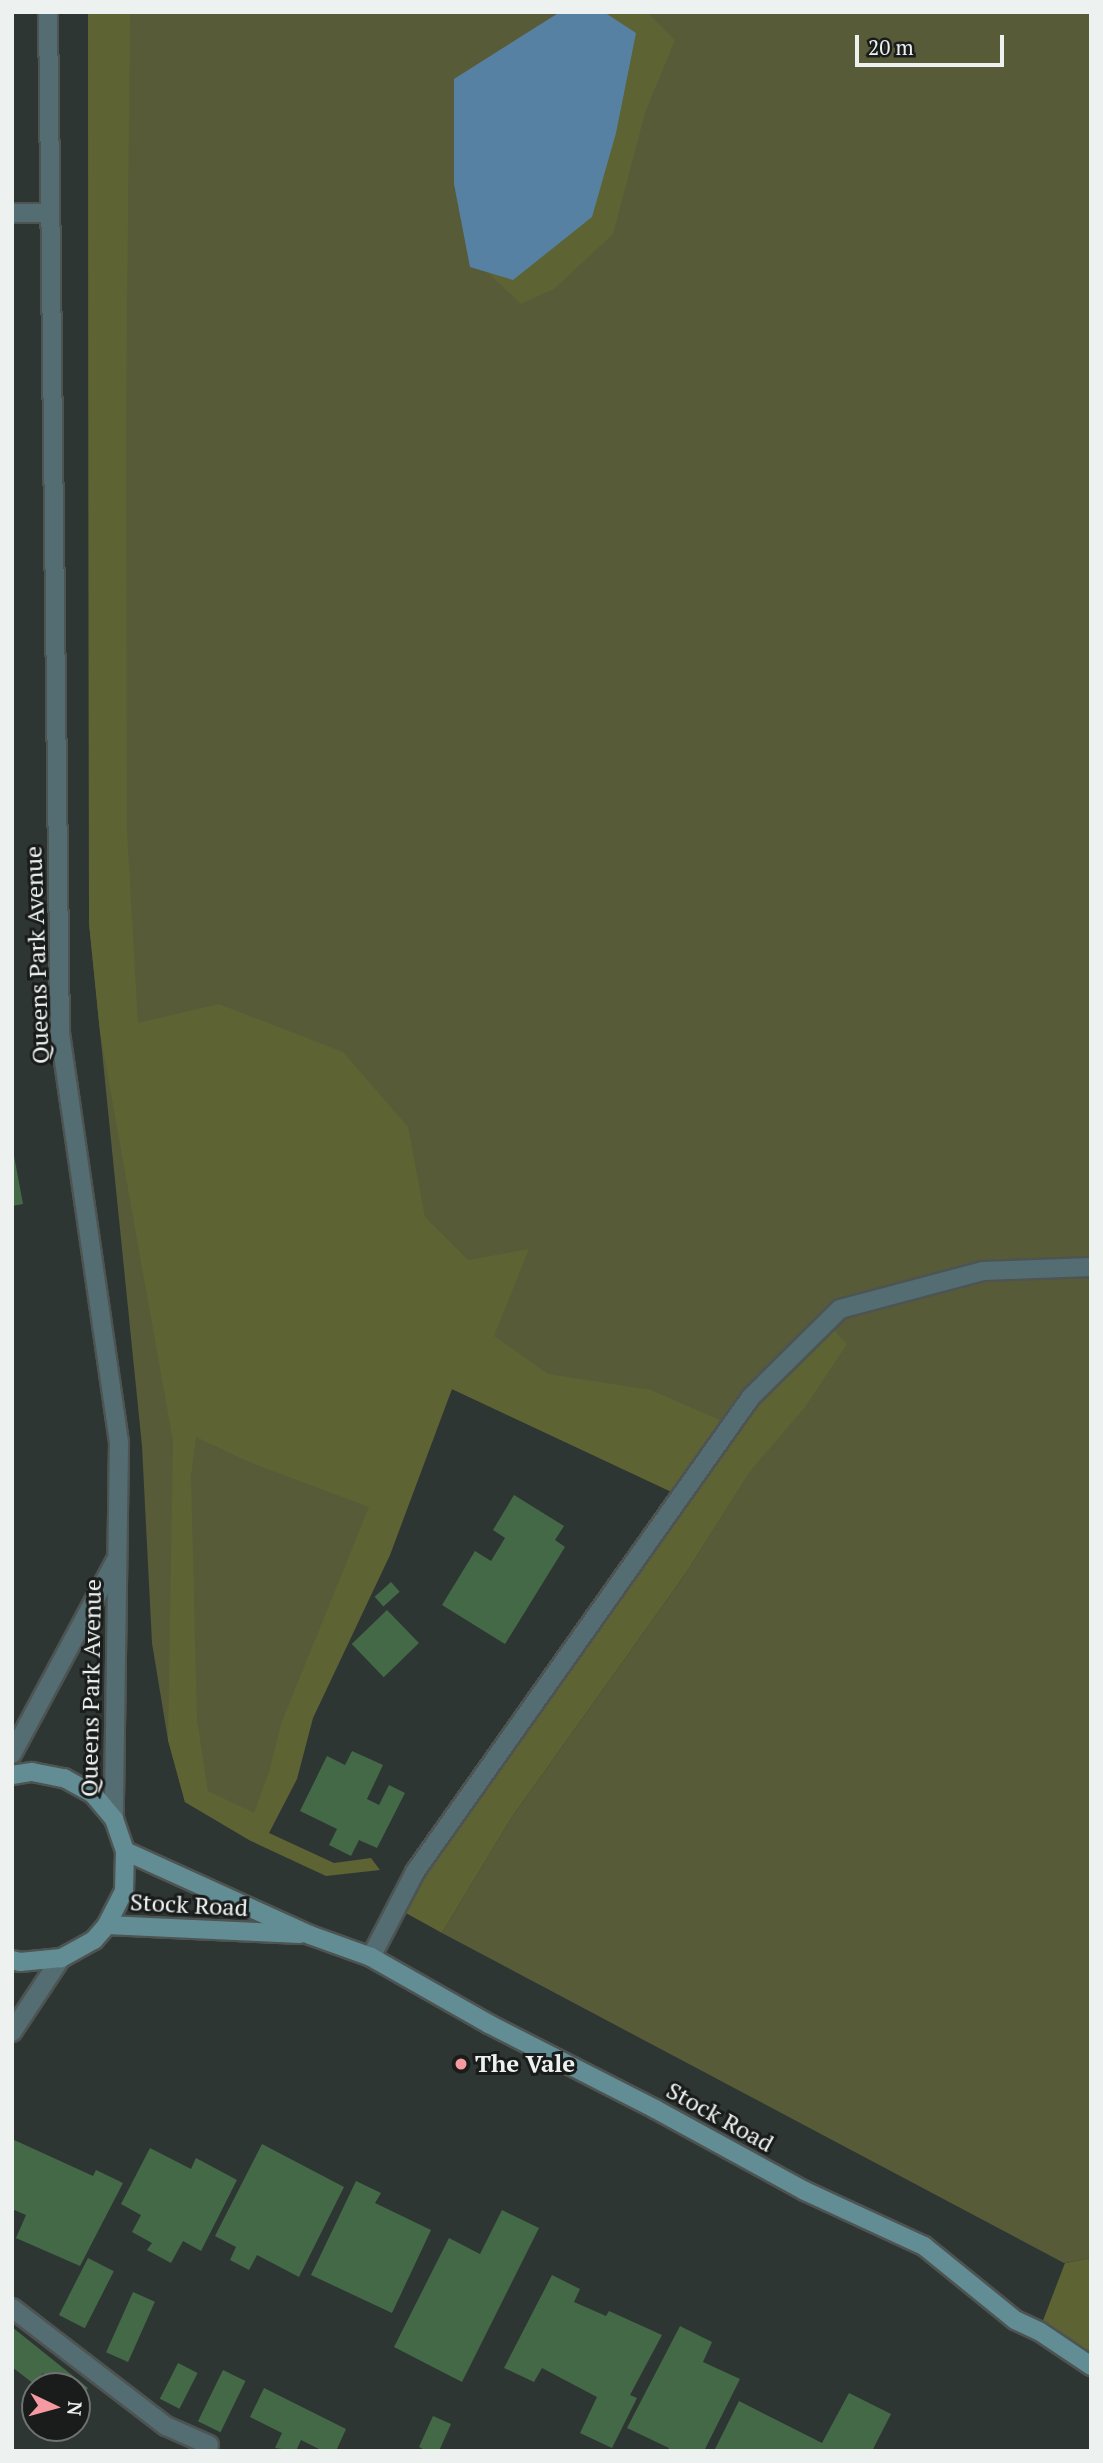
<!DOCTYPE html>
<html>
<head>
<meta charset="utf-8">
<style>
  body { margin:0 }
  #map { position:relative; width:1103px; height:2463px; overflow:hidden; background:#2e3634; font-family:"PT Serif",serif }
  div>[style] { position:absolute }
  .green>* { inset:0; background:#575b38 }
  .forest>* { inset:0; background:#5e6333 }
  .water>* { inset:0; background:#5781a2 }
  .building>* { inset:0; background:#446947; transform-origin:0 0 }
  .roads { filter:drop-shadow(2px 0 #4d5452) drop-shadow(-2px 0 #4d5452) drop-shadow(0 2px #4d5452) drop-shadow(0 -2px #4d5452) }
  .service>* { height:18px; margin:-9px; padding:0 9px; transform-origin:9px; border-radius:9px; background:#546d72 }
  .minor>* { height:18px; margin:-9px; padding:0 9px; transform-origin:9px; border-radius:9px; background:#546d72 }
  .tertiary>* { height:18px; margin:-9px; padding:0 9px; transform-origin:9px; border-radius:9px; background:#546d72 }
  .secondary>* { height:18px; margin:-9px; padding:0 9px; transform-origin:9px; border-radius:9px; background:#638d95 }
  .dots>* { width:19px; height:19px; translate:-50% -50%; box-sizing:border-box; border:4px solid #191c1b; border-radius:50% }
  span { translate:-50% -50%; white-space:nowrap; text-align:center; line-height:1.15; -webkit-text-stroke:6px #191c1b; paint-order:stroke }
  .street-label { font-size:24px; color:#edf2f1 }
  .poi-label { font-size:24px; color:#edf2f1; font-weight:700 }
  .left { translate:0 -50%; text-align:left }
  .frame { position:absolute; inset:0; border:14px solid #edf2f1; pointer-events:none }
  .north { position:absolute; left:21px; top:2372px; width:70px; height:70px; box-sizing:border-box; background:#191c1b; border:2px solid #6e7271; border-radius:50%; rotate:95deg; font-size:19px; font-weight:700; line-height:28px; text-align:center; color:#edf2f1 }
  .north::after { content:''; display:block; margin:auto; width:24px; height:32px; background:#f49aa0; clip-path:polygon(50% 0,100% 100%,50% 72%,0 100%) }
  .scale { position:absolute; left:855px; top:35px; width:149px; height:32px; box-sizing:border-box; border:4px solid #edf2f1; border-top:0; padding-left:9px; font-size:21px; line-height:24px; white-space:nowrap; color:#edf2f1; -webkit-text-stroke:5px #191c1b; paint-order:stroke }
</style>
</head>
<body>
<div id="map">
  <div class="green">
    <i style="clip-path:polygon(88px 12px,1091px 12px,1091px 2258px,1064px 2263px,442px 1933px,512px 1817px,686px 1573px,750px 1471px,681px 1496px,452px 1389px,251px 1841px,185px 1802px,168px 1740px,152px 1643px,142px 1446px,89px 923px)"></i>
  </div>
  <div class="forest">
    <i style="clip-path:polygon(evenodd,88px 12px,130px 12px,126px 425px,127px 831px,138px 1023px,219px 1004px,343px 1052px,408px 1127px,425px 1217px,468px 1260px,529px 1249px,494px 1336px,548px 1374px,651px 1390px,731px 1425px,826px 1322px,847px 1344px,805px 1407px,751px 1470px,686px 1573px,512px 1817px,442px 1933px,395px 1907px,680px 1496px,452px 1389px,390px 1555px,313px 1718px,297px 1779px,269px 1833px,334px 1863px,371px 1858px,380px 1870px,326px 1876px,251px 1841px,185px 1802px,168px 1740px,173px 1441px,100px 1032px,89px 923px,88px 12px,196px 1437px,249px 1462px,369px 1507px,281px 1724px,269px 1772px,254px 1813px,208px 1791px,197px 1720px,191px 1476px,196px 1437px)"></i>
    <i style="clip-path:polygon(604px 12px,647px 12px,675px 40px,645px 113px,613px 234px,554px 289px,521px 304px,487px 272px,513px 279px,592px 217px,636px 33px)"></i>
    <i style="clip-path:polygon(1091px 2258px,1091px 2365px,1039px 2331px,1065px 2263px)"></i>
  </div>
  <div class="water">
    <i style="clip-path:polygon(560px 12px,604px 12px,636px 33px,616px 133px,592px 217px,513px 280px,470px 267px,454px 184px,454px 79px)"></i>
  </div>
  <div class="building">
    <i style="clip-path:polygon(12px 1145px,23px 1204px,12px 1206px)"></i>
    <i style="clip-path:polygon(514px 1495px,564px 1526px,555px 1540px,565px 1547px,505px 1644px,442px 1605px,475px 1551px,491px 1561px,505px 1538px,493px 1530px)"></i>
    <i style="left:391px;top:1582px;width:13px;height:22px;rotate:48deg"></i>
    <i style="left:387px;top:1610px;width:46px;height:49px;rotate:46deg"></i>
    <i style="clip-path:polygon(352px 1751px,383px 1765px,367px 1799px,379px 1805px,389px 1785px,405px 1793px,377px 1848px,359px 1840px,351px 1856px,329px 1845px,337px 1829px,300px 1811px,327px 1756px,345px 1765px)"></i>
    <i style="clip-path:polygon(12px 2139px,93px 2176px,96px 2170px,123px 2183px,80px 2266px,16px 2238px,26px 2215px,12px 2209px)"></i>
    <i style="clip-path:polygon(262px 2144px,344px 2187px,299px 2277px,257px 2255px,249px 2270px,230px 2260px,236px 2247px,215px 2236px)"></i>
    <i style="clip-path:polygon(150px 2148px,191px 2169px,196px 2158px,237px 2180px,201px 2251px,183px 2241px,171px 2263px,147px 2250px,152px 2243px,132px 2232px,141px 2215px,121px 2204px)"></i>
    <i style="clip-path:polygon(356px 2181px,381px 2193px,375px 2203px,431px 2230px,392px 2313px,311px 2275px)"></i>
    <i style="clip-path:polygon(502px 2210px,539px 2228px,462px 2382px,394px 2347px,449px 2238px,480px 2254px)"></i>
    <i style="left:88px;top:2258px;width:29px;height:64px;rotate:27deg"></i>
    <i style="clip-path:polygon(552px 2275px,580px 2289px,574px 2302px,606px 2316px,609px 2311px,662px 2335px,630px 2395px,637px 2398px,612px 2448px,580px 2433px,597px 2397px,542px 2368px,534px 2382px,504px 2368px)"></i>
    <i style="left:133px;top:2292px;width:24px;height:66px;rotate:24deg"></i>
    <i style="clip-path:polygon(680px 2326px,712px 2342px,703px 2362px,740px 2379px,704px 2451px,668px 2451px,669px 2448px,627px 2428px)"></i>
    <i style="clip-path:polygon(12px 2327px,88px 2388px,77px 2402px,77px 2386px,59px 2386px,43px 2373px,34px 2384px,12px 2367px)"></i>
    <i style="left:178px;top:2363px;width:22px;height:40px;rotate:27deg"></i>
    <i style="left:223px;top:2370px;width:25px;height:57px;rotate:26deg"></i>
    <i style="clip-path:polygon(264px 2388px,346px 2429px,336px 2451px,323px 2451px,301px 2440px,296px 2451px,275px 2448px,282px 2433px,250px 2417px)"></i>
    <i style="clip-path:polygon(849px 2393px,891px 2414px,872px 2451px,714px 2451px,739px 2401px,822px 2443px)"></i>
    <i style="clip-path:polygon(433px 2416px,451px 2424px,439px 2451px,427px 2451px,419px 2447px)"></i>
  </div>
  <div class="roads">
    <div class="service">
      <i style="left:371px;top:1957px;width:96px;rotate:-62.6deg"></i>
      <i style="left:415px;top:1872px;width:582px;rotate:-54.73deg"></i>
      <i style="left:751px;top:1397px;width:125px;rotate:-44.7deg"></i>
      <i style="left:840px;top:1309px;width:148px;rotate:-14.9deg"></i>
      <i style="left:983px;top:1271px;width:108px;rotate:-2.1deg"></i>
      <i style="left:12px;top:2308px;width:194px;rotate:37.5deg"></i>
      <i style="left:166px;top:2426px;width:47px;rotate:23.8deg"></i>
    </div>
    <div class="minor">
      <i style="left:12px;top:213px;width:36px"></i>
      <i style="left:12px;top:2032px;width:89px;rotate:-56.5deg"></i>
    </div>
    <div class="tertiary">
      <i style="left:48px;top:12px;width:1021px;rotate:89.33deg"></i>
      <i style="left:60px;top:1033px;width:413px;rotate:81.8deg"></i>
      <i style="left:119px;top:1442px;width:377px;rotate:90.8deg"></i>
      <i style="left:12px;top:1754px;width:220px;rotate:-61.8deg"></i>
    </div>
    <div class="secondary">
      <i style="left:12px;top:1775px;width:20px;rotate:-9deg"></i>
      <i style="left:32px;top:1772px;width:33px;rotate:11deg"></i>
      <i style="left:64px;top:1778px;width:33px;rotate:29deg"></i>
      <i style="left:93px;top:1794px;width:33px;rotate:50deg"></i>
      <i style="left:114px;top:1819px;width:34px;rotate:71deg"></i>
      <i style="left:125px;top:1851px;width:40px;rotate:91.4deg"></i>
      <i style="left:124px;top:1891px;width:38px;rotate:117deg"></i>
      <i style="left:107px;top:1925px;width:20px;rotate:131deg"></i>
      <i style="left:94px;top:1940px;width:38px;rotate:151deg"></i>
      <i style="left:61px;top:1958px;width:41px;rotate:174.4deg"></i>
      <i style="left:20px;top:1962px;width:8px;rotate:-166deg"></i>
      <i style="left:125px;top:1851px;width:203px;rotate:24.4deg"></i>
      <i style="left:310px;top:1935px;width:65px;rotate:19.8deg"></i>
      <i style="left:371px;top:1957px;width:136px;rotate:29.6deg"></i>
      <i style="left:489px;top:2024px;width:186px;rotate:27.1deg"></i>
      <i style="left:655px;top:2109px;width:171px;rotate:28.7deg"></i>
      <i style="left:805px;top:2191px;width:131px;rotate:24.8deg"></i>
      <i style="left:924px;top:2246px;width:117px;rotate:39.1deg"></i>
      <i style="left:1015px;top:2320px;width:26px;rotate:25deg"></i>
      <i style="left:1039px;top:2331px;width:63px;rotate:33.9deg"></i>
      <i style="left:107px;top:1925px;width:193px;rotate:2.7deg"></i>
    </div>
  </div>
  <div class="dots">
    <i style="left:461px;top:2064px;background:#f49aa0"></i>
  </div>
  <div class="street-label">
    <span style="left:37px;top:955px;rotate:-92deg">Queens Park Avenue</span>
    <span style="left:91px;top:1688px;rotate:-89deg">Queens Park Avenue</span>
    <span style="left:189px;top:1905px;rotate:3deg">Stock Road</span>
    <span style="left:720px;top:2117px;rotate:29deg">Stock Road</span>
  </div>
  <div class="poi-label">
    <span class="left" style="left:475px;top:2064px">The Vale</span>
  </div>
  <div class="frame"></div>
  <div class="north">N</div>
  <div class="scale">20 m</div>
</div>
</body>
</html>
